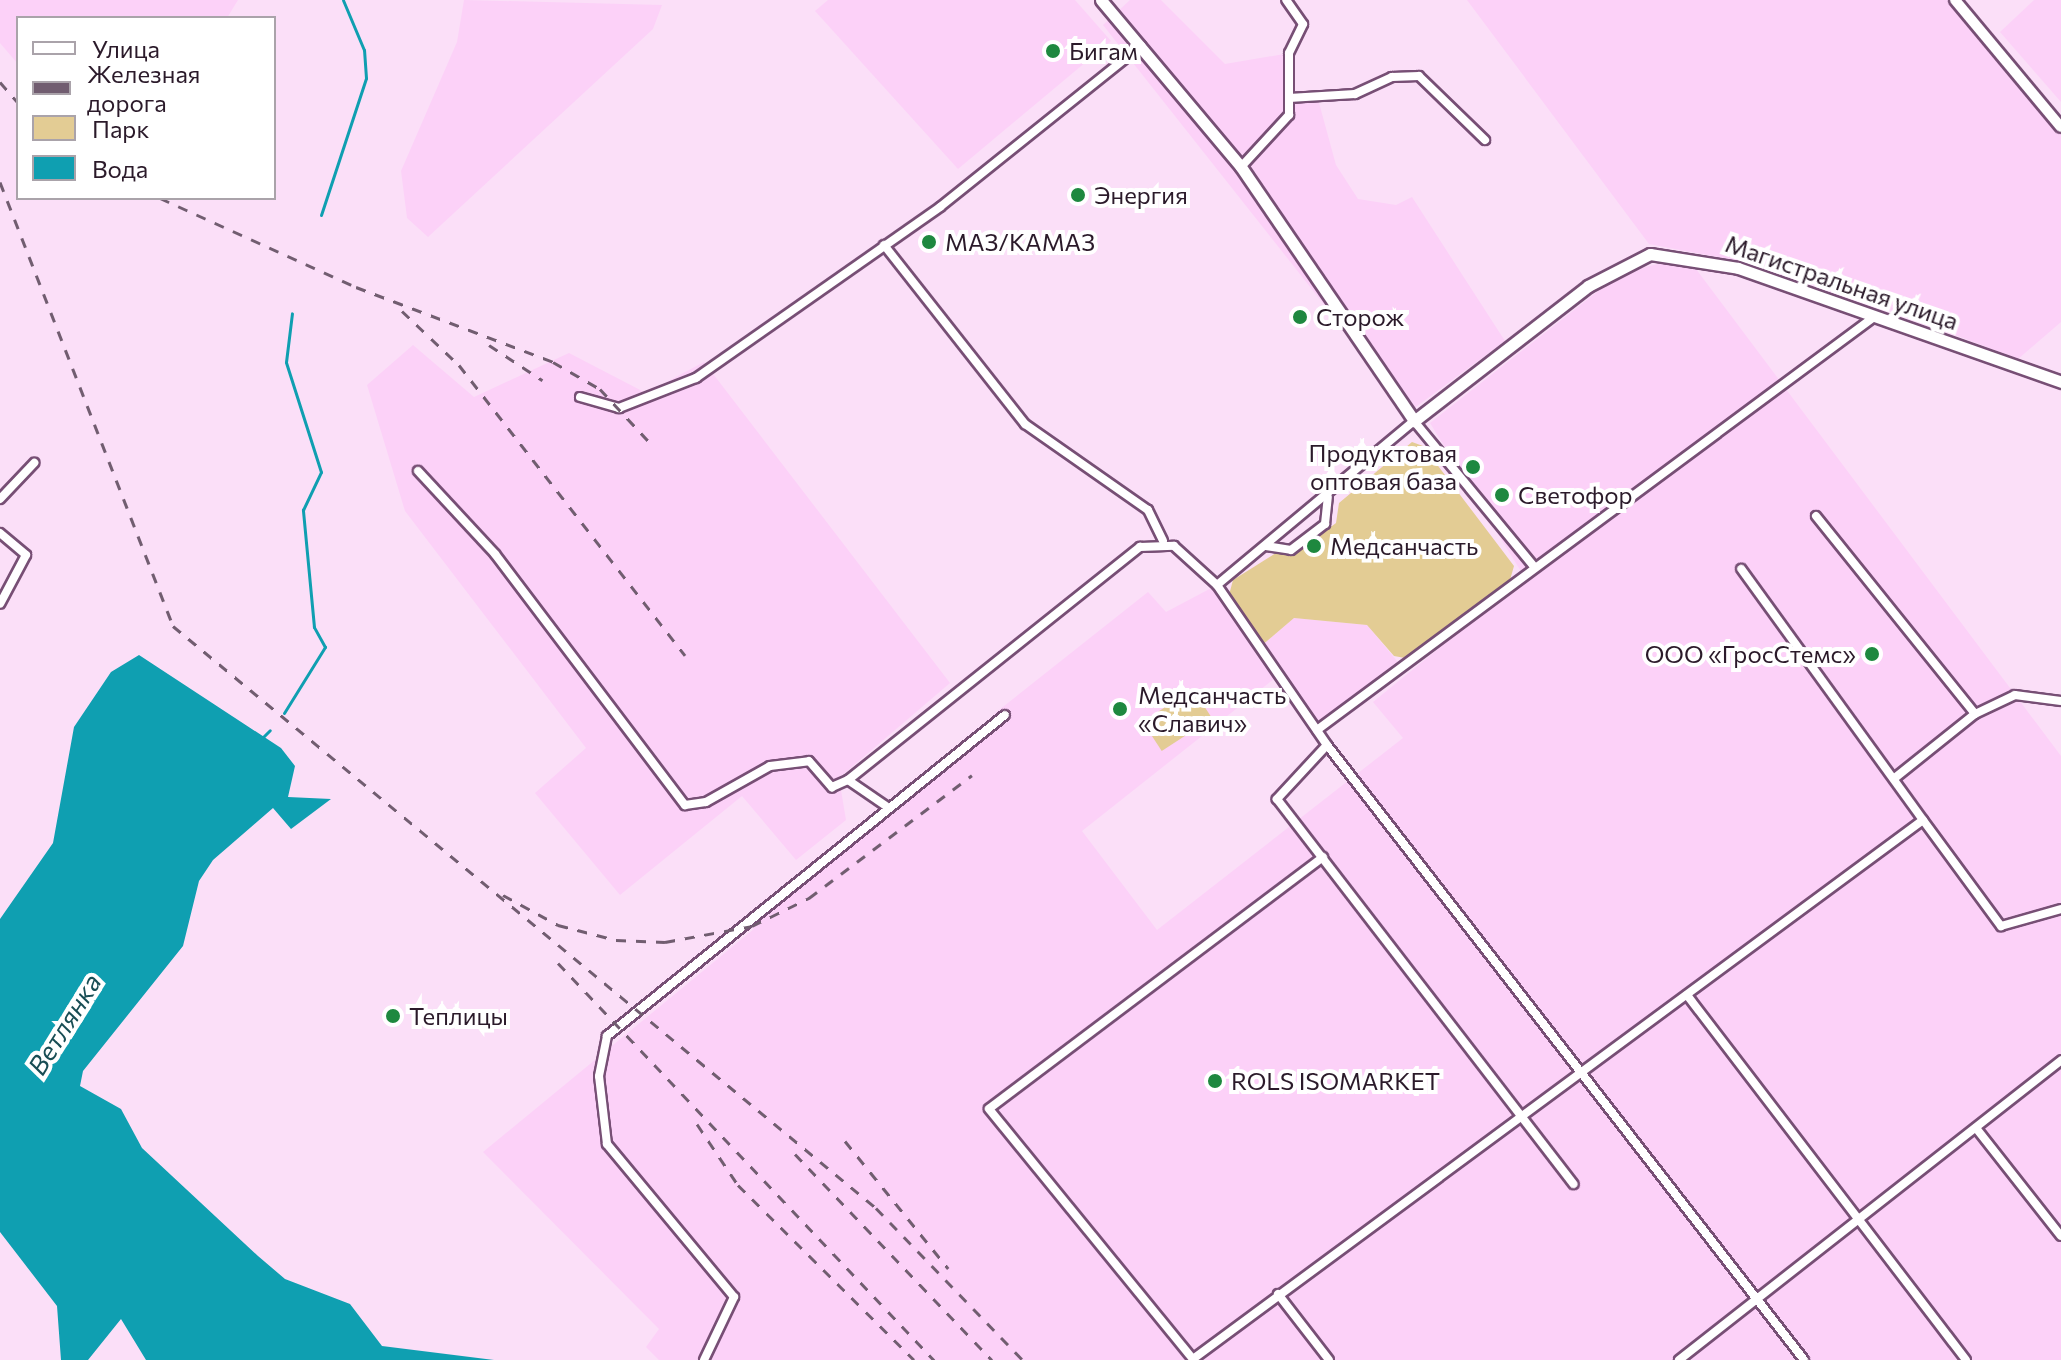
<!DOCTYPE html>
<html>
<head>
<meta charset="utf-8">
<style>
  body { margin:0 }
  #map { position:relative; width:2061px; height:1360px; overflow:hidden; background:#fbdff8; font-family:Commissioner,sans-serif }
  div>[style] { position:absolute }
  .built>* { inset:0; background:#fcd1f8 }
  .green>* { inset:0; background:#e3cc94; transform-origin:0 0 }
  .water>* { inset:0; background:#0f9fb1 }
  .stream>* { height:3px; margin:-1.5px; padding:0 1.5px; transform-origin:1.5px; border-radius:1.5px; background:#0f9fb1 }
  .roads { filter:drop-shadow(2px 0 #774f75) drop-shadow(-2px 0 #774f75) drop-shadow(0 2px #774f75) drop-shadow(0 -2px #774f75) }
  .minor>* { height:8px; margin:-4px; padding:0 4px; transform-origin:4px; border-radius:4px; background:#fff }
  .tertiary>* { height:10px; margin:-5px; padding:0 5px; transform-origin:5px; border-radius:5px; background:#fff }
  .secondary>* { height:11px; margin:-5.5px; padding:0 5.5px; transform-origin:5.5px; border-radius:5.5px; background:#fff }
  .rail>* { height:3px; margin-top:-1.5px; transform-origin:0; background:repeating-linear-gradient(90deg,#715d70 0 10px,transparent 0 20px) }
  .dots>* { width:22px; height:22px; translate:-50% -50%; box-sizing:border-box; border:4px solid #fff; border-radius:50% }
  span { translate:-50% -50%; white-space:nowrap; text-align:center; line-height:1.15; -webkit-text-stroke:8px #fff; paint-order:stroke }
  .poi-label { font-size:24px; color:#2b1a2a }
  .left { translate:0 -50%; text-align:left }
  .right { translate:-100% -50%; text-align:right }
  .street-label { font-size:24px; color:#2b1a2a }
  .water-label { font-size:26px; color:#184d54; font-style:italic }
  .legend { position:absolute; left:16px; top:16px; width:260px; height:184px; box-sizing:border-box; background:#fff; border:2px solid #aaa3aa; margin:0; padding:10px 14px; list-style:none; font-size:24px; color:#2b1a2a }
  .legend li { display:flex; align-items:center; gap:16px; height:40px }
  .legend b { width:40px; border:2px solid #aaa3aa }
</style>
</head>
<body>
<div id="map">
  <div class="built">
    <i style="clip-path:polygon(0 0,238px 0,227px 18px,18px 18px,18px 64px,0 43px)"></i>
    <i style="clip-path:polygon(464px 0,662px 5px,653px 29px,428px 237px,407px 218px,401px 171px,457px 42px)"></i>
    <i style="clip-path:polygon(828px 0,1075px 0,1111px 41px,958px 169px,815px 11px)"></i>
    <i style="clip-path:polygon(1130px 0,1161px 0,1225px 64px,1290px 53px,1289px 98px,1318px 99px,1336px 165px,1358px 199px,1396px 205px,1412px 197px,1505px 341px,1409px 412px,1103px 25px)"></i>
    <i style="clip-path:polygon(1467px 0,1955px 0,2061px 127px,2061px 322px,2018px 359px,1785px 270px,1649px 244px)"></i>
    <i style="clip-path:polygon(2034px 0,2061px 0,2061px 102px,2000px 32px)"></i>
    <i style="clip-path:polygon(1687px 257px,2061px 756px,2061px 1360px,659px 1360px,646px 1347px,659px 1329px,483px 1152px,754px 929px,747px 921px,1000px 723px,994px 714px,1148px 592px,1166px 612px,1217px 585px,1260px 647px,1294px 618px,1367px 625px,1402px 667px,1317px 730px,1279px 675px,1082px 831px,1157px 930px,1403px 738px,1373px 702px,1525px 578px,1430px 423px,1621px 273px)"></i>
    <i style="clip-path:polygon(413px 345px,474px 397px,569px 353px,646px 393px,704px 362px,950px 683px,839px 778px,846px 820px,796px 860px,742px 796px,620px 895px,535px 793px,586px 748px,405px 511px,367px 385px)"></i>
  </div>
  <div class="green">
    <i style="clip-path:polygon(1412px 442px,1423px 446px,1514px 566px,1510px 580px,1405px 658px,1394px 656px,1367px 625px,1294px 618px,1260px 647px,1229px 595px,1233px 580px,1276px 553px,1292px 556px,1336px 523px,1339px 503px)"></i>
    <i style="left:1193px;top:689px;width:35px;height:60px;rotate:57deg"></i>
  </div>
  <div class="water">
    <i style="clip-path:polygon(139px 655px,281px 748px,295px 766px,288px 797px,331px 799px,291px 829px,273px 808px,213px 860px,199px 881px,183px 946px,83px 1071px,80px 1086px,121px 1109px,142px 1148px,258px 1256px,285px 1279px,350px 1304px,382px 1346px,494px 1360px,146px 1360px,121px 1319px,88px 1360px,61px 1360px,57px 1306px,0 1232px,0 919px,53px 843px,74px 727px,111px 672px)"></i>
  </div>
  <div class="stream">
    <i style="left:321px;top:215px;width:144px;rotate:-71.8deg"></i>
    <i style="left:366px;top:78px;width:28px;rotate:-94deg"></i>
    <i style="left:364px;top:50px;width:54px;rotate:-112.8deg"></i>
    <i style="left:284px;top:713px;width:78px;rotate:-58.2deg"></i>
    <i style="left:325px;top:647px;width:23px;rotate:-119deg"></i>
    <i style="left:314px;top:627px;width:118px;rotate:-95.4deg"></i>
    <i style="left:303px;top:510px;width:42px;rotate:-64.7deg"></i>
    <i style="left:321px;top:472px;width:115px;rotate:-107.7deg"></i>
    <i style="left:286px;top:362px;width:49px;rotate:-83deg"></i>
    <i style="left:262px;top:738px;width:11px;rotate:-45deg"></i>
  </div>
  <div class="roads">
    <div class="minor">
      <i style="left:1289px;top:98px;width:66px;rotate:-3.5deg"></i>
      <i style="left:1355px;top:94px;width:41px;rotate:-24.7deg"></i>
      <i style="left:1392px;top:77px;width:27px;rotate:-2deg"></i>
      <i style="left:1419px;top:76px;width:92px;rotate:44.1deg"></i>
      <i style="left:1241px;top:167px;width:71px;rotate:-47.3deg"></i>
      <i style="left:1289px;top:115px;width:62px;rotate:-90deg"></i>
      <i style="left:1289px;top:53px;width:32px;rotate:-64deg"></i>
      <i style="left:1303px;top:24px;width:29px;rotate:-125deg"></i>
      <i style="left:884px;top:245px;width:228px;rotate:51.8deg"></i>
      <i style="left:1025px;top:424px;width:150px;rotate:35deg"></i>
      <i style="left:1148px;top:510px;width:34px;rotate:64deg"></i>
      <i style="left:580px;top:397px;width:41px;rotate:15.8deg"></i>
      <i style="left:619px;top:408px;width:83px;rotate:-21.3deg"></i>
      <i style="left:696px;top:378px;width:298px;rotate:-35deg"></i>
      <i style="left:940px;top:207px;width:258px;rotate:-38.7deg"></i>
      <i style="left:418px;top:471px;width:113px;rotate:47.1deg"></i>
      <i style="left:495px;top:554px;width:315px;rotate:52.9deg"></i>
      <i style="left:685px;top:805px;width:21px;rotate:-8deg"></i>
      <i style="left:706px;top:802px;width:73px;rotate:-29.4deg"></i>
      <i style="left:770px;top:766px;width:39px;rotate:-7deg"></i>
      <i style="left:809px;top:761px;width:35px;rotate:49deg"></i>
      <i style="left:832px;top:787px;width:17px;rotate:-24deg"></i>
      <i style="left:848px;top:780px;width:46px;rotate:34.4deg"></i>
      <i style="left:0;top:499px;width:50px;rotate:-46.6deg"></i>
      <i style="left:1816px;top:516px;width:254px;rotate:51.2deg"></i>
      <i style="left:0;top:533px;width:34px;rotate:40deg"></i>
      <i style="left:26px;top:555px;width:55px;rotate:118deg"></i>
      <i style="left:1266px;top:546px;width:25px;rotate:9deg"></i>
      <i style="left:1291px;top:550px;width:43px;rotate:-37.4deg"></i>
      <i style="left:1325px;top:524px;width:27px;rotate:-84deg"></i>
      <i style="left:1217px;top:585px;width:256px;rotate:-39.8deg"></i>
      <i style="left:1414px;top:421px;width:190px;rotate:50.5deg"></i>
      <i style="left:1317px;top:730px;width:693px;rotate:-36.56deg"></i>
      <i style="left:1327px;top:745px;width:778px;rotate:52.2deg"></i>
      <i style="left:1896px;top:777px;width:101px;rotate:-38.6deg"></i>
      <i style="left:1975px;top:714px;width:44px;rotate:-25.4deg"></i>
      <i style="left:2015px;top:695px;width:46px;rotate:7.4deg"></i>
      <i style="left:848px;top:780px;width:374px;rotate:-38.6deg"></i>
      <i style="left:1140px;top:547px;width:34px;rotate:-2deg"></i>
      <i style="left:1174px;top:546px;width:58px;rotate:42.2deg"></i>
      <i style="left:1217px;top:585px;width:194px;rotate:55.5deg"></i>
      <i style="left:1327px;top:745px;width:74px;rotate:132.8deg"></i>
      <i style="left:1277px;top:799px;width:486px;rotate:52.4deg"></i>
      <i style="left:1923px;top:820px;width:132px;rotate:53.7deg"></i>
      <i style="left:2001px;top:926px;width:62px;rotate:-15.8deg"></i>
      <i style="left:1323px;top:857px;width:418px;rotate:143deg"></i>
      <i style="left:989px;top:1109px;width:323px;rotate:50.8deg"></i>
      <i style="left:1193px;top:1359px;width:907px;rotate:-36.44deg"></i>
      <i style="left:1923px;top:820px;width:310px;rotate:-125.9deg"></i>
      <i style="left:1687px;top:995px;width:459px;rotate:52.6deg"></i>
      <i style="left:1976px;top:1128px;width:137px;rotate:51.8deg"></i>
      <i style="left:1278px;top:1294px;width:83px;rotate:52.3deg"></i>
      <i style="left:704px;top:1360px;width:70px;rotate:-64.5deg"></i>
      <i style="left:734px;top:1297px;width:199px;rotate:-129.7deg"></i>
      <i style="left:607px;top:1144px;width:68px;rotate:-96.7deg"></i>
      <i style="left:599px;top:1076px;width:41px;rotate:-78.7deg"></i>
      <i style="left:607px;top:1036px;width:511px;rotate:-38.89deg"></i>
      <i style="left:1679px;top:1360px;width:486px;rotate:-38.1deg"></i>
    </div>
    <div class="tertiary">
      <i style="left:1955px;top:0;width:165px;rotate:50.2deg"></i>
    </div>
    <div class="secondary">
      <i style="left:1101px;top:0;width:218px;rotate:50deg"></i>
      <i style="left:1241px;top:167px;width:307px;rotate:55.7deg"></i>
      <i style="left:1414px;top:421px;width:220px;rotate:-37.8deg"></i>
      <i style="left:1588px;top:286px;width:70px;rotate:-27.3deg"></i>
      <i style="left:1650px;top:254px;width:89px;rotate:9deg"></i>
      <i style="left:1738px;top:268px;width:343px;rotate:19.4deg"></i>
    </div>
  </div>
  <div class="rail">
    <i style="left:0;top:82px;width:28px;rotate:49deg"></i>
    <i style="left:0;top:182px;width:477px;rotate:68.7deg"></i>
    <i style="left:173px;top:626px;width:913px;rotate:39.62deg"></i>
    <i style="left:876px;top:1208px;width:211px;rotate:46deg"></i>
    <i style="left:160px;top:198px;width:215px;rotate:24.4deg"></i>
    <i style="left:356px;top:287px;width:211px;rotate:20.8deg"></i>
    <i style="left:553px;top:362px;width:54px;rotate:29.9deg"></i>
    <i style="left:600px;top:389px;width:78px;rotate:47.1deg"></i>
    <i style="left:402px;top:311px;width:79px;rotate:43.5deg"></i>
    <i style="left:459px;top:365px;width:368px;rotate:52.1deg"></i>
    <i style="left:489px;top:345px;width:64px;rotate:33.4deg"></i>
    <i style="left:503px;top:895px;width:63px;rotate:28.6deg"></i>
    <i style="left:558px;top:925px;width:60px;rotate:14.5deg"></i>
    <i style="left:616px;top:940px;width:49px;rotate:2.3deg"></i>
    <i style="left:665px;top:942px;width:88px;rotate:-10.4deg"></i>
    <i style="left:752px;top:926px;width:64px;rotate:-26.2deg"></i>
    <i style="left:809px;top:898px;width:204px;rotate:-37deg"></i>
    <i style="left:558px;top:963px;width:547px;rotate:46.56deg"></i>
    <i style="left:697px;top:1124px;width:73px;rotate:56.1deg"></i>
    <i style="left:738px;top:1185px;width:248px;rotate:44.8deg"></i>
    <i style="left:845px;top:1141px;width:164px;rotate:51deg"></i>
    <i style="left:795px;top:1154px;width:285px;rotate:46.3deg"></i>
  </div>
  <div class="dots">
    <i style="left:1053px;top:51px;background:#1e883f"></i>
    <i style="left:1078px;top:195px;background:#1e883f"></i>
    <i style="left:929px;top:242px;background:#1e883f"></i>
    <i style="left:1300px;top:317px;background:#1e883f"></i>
    <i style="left:1473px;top:467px;background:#1e883f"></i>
    <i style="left:1502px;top:495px;background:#1e883f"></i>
    <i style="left:1314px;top:546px;background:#1e883f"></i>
    <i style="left:1872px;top:654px;background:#1e883f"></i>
    <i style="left:1120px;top:709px;background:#1e883f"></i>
    <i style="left:393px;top:1016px;background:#1e883f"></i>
    <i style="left:1215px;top:1081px;background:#1e883f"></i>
  </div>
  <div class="poi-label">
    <span class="left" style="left:1069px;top:51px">Бигам</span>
    <span class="left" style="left:1094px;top:195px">Энергия</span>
    <span class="left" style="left:945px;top:242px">МАЗ/КАМАЗ</span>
    <span class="left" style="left:1316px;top:317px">Сторож</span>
    <span class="right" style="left:1457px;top:467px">Продуктовая<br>оптовая база</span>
    <span class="left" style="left:1518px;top:495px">Светофор</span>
    <span class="left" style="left:1330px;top:546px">Медсанчасть</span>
    <span class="right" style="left:1856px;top:654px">ООО «ГросСтемс»</span>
    <span class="left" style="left:1138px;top:709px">Медсанчасть<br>«Славич»</span>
    <span class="left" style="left:409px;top:1016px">Теплицы</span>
    <span class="left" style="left:1231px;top:1081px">ROLS ISOMARKET</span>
  </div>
  <div class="street-label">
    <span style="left:1842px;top:282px;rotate:19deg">Магистральная улица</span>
  </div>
  <div class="water-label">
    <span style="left:64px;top:1024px;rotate:-58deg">Ветлянка</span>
  </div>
  <ul class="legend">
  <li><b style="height:10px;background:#fff"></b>Улица</li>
  <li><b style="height:10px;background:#715d70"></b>Железная дорога</li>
  <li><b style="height:22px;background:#e3cc94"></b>Парк</li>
  <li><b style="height:22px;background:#0f9fb1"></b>Вода</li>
  </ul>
</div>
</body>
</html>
